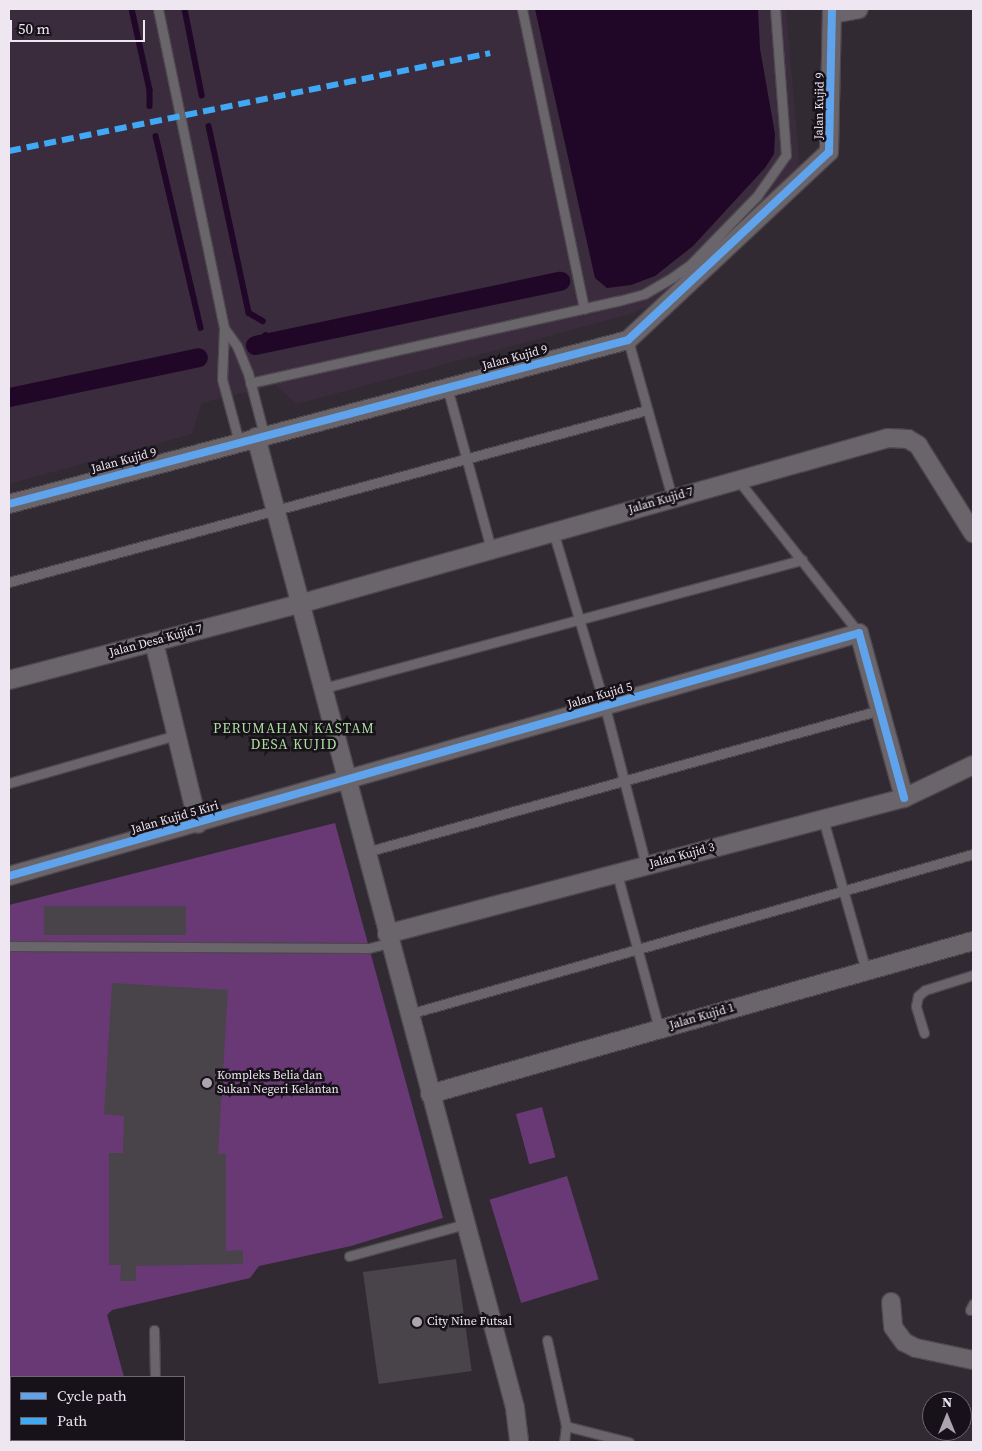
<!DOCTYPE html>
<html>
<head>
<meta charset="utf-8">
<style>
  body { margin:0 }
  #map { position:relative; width:982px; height:1451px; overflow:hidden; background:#312a32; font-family:"Source Serif 4",serif }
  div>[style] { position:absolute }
  .built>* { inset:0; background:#3a2b3d }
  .green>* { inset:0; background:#693976; transform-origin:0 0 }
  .water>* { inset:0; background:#200627 }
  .stream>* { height:5.5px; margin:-2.75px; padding:0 2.75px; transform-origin:2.75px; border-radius:2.75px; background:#200627 }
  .canal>* { height:19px; margin:-9.5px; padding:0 9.5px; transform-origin:9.5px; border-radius:9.5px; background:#200627 }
  .building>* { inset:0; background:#49434a; transform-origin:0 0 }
  .roads { filter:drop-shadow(1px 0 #4c464d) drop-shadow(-1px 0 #4c464d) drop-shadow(0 1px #4c464d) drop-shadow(0 -1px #4c464d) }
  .lane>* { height:9px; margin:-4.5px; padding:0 4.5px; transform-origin:4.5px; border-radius:4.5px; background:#69656a }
  .street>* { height:18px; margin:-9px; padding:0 9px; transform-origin:9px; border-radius:9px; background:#69656a }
  .quiet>* { height:6px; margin-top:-3px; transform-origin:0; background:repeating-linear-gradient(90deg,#3fa9f5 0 12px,transparent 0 18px) }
  .cycleway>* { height:8px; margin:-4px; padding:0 4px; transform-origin:4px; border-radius:4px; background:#60a3ed }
  .dots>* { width:14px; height:14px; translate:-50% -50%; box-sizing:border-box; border:2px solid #171219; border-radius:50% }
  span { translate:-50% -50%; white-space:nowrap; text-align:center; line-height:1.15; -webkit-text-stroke:5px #171219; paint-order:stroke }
  .street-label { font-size:12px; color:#eee6f0 }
  .poi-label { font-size:12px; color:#eee6f0 }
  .left { translate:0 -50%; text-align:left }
  .neighbourhood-label { font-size:14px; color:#aedf9f; letter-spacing:1px }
  .frame { position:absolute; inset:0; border:10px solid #eee6f0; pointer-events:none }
  .legend { position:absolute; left:10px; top:1376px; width:175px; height:65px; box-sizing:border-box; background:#171219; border:1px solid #6d676f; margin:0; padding:6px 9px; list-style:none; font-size:15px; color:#eee6f0 }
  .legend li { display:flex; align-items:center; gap:10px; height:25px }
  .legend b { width:25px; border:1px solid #6d676f }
  .north { position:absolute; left:922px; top:1391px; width:50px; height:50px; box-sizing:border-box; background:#171219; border:1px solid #6d676f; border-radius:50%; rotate:0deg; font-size:14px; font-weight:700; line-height:20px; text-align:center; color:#eee6f0 }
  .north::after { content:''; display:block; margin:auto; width:18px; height:22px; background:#aca4ae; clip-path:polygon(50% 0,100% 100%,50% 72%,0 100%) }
  .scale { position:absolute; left:10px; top:20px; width:135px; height:22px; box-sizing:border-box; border:2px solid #eee6f0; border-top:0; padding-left:6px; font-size:15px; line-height:18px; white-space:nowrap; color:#eee6f0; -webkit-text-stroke:4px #171219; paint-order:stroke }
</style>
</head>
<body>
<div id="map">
  <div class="built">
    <i style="clip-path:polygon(9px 9px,786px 9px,800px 170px,654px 304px,634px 313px,297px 404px,275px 385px,202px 403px,192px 434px,9px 484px)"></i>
  </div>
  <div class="green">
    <i style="clip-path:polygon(335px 823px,443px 1218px,351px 1246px,259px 1266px,250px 1278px,112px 1310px,107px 1315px,124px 1377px,11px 1377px,11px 1440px,141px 1442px,9px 1442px,9px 905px)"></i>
    <i style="left:542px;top:1107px;width:52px;height:27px;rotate:75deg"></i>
    <i style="left:567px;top:1176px;width:108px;height:81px;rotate:73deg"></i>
  </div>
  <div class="water">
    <i style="clip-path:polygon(535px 9px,758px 9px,760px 49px,775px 134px,774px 154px,765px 168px,693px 246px,655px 276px,631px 285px,607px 288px,595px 278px)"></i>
  </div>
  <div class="stream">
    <i style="left:132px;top:9px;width:83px;rotate:77.5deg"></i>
    <i style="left:150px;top:90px;width:16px;rotate:90deg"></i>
    <i style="left:185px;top:9px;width:88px;rotate:78.8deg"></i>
    <i style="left:209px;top:126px;width:191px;rotate:77.9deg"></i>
    <i style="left:249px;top:313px;width:16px;rotate:30deg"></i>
    <i style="left:156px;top:136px;width:197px;rotate:76.8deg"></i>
    <i style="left:266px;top:335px;width:7px;rotate:74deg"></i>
  </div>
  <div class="canal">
    <i style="left:255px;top:345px;width:312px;rotate:-11.9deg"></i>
    <i style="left:9px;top:397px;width:193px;rotate:-11.9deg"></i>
  </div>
  <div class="building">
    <i style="left:44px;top:906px;width:142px;height:29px"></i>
    <i style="clip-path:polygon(112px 983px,228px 990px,218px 1154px,226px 1154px,226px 1251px,243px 1250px,243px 1264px,136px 1266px,136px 1281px,120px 1281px,121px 1265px,109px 1265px,109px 1153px,123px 1153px,124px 1116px,104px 1114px)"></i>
    <i style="left:456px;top:1259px;width:113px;height:94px;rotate:82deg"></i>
  </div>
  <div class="roads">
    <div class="lane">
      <i style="left:158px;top:9px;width:326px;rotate:78.3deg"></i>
      <i style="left:224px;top:328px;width:51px;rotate:92.2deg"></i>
      <i style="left:222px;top:379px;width:65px;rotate:74.9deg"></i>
      <i style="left:522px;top:9px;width:306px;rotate:78.3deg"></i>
      <i style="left:224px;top:328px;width:22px;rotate:54deg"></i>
      <i style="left:237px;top:346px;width:29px;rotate:68deg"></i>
      <i style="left:248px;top:373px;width:64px;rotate:75.5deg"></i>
      <i style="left:628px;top:340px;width:164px;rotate:74.4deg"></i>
      <i style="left:250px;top:383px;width:377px;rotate:-12.6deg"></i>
      <i style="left:618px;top:301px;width:27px;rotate:-15deg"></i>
      <i style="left:644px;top:294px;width:34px;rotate:-30deg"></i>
      <i style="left:673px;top:277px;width:22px;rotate:-36deg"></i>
      <i style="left:691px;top:264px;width:95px;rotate:-45.9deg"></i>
      <i style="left:757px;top:196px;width:50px;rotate:-54.7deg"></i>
      <i style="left:786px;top:155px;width:146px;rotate:-94.3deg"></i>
      <i style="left:447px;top:387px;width:168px;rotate:74.8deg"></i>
      <i style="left:738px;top:480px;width:195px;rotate:51.7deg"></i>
      <i style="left:553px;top:531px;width:184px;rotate:73.5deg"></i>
      <i style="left:605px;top:707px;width:164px;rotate:75.5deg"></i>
      <i style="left:9px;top:582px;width:661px;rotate:-15.09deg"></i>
      <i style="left:324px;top:688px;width:495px;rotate:-15deg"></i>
      <i style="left:9px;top:783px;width:174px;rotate:-16deg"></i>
      <i style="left:823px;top:819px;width:158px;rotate:74.2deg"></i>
      <i style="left:366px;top:852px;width:533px;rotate:-15.44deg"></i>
      <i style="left:617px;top:874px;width:161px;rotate:74.8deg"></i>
      <i style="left:9px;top:946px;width:360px;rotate:0.3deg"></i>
      <i style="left:369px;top:948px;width:21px;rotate:-14deg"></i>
      <i style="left:409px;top:1014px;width:586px;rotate:-15.84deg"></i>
      <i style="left:924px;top:1033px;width:28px;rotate:-107deg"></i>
      <i style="left:916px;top:1006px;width:10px;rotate:-79deg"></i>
      <i style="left:918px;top:996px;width:9px;rotate:-41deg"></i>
      <i style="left:925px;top:990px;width:50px;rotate:-17.4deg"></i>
      <i style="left:349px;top:1256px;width:120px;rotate:-15.4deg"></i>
      <i style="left:970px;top:1310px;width:7px;rotate:-63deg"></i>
      <i style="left:154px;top:1330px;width:47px;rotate:88.8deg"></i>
      <i style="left:547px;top:1340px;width:88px;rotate:77.5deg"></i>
      <i style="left:566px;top:1426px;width:16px;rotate:97deg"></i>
      <i style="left:566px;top:1426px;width:65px;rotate:14.3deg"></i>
      <i style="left:152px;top:1442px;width:2px;rotate:-90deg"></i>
    </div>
    <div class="street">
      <i style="left:832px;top:14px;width:27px;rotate:-10deg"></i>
      <i style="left:256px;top:437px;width:1005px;rotate:75.06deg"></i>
      <i style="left:515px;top:1408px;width:34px;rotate:83deg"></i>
      <i style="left:9px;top:504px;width:640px;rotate:-14.84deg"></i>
      <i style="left:628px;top:340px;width:275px;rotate:-43.1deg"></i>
      <i style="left:829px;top:152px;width:143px;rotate:-88.8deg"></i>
      <i style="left:154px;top:642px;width:187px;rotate:76.4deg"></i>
      <i style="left:9px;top:680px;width:304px;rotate:-14.7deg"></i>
      <i style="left:303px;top:603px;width:608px;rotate:-15.75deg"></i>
      <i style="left:888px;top:438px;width:20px;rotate:3deg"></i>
      <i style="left:908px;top:439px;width:12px;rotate:31deg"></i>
      <i style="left:918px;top:445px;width:104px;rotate:58deg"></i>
      <i style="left:9px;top:876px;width:884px;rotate:-15.95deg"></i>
      <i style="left:859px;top:633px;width:171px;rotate:74.7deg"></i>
      <i style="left:387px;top:934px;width:535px;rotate:-14.74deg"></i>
      <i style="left:904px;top:798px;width:76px;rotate:-25.6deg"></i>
      <i style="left:430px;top:1094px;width:564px;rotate:-15.74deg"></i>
      <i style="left:891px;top:1302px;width:25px;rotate:85deg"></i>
      <i style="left:893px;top:1327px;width:19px;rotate:54deg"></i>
      <i style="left:904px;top:1342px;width:13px;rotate:27deg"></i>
      <i style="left:916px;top:1348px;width:58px;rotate:11.9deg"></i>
    </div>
  </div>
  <div class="quiet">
    <i style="left:9px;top:151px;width:491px;rotate:-11.5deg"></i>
  </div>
  <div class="cycleway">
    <i style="left:9px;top:504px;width:640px;rotate:-14.84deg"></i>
    <i style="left:628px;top:340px;width:275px;rotate:-43.1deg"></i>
    <i style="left:829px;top:152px;width:143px;rotate:-88.8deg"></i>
    <i style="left:9px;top:876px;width:884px;rotate:-15.95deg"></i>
    <i style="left:859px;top:633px;width:171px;rotate:74.7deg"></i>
  </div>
  <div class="dots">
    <i style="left:207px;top:1083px;background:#aca4ae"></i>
    <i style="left:417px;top:1322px;background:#aca4ae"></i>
  </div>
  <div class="street-label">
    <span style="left:820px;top:106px;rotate:-89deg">Jalan Kujid 9</span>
    <span style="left:515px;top:358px;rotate:-15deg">Jalan Kujid 9</span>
    <span style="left:124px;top:461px;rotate:-15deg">Jalan Kujid 9</span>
    <span style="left:661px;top:501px;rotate:-16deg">Jalan Kujid 7</span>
    <span style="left:156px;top:641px;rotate:-15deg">Jalan Desa Kujid 7</span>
    <span style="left:600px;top:696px;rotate:-16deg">Jalan Kujid 5</span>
    <span style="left:175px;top:818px;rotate:-16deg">Jalan Kujid 5 Kiri</span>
    <span style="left:682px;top:856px;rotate:-15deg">Jalan Kujid 3</span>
    <span style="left:702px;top:1017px;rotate:-16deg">Jalan Kujid 1</span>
  </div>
  <div class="poi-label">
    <span class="left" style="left:217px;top:1083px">Kompleks Belia dan<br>Sukan Negeri Kelantan</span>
    <span class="left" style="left:427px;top:1322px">City Nine Futsal</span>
  </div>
  <div class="neighbourhood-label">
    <span style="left:294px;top:736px">PERUMAHAN KASTAM<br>DESA KUJID</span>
  </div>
  <div class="frame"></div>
  <ul class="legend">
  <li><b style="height:6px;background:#60a3ed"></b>Cycle path</li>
  <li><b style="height:6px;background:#3fa9f5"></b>Path</li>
  </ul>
  <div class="north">N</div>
  <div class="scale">50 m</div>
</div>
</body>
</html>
